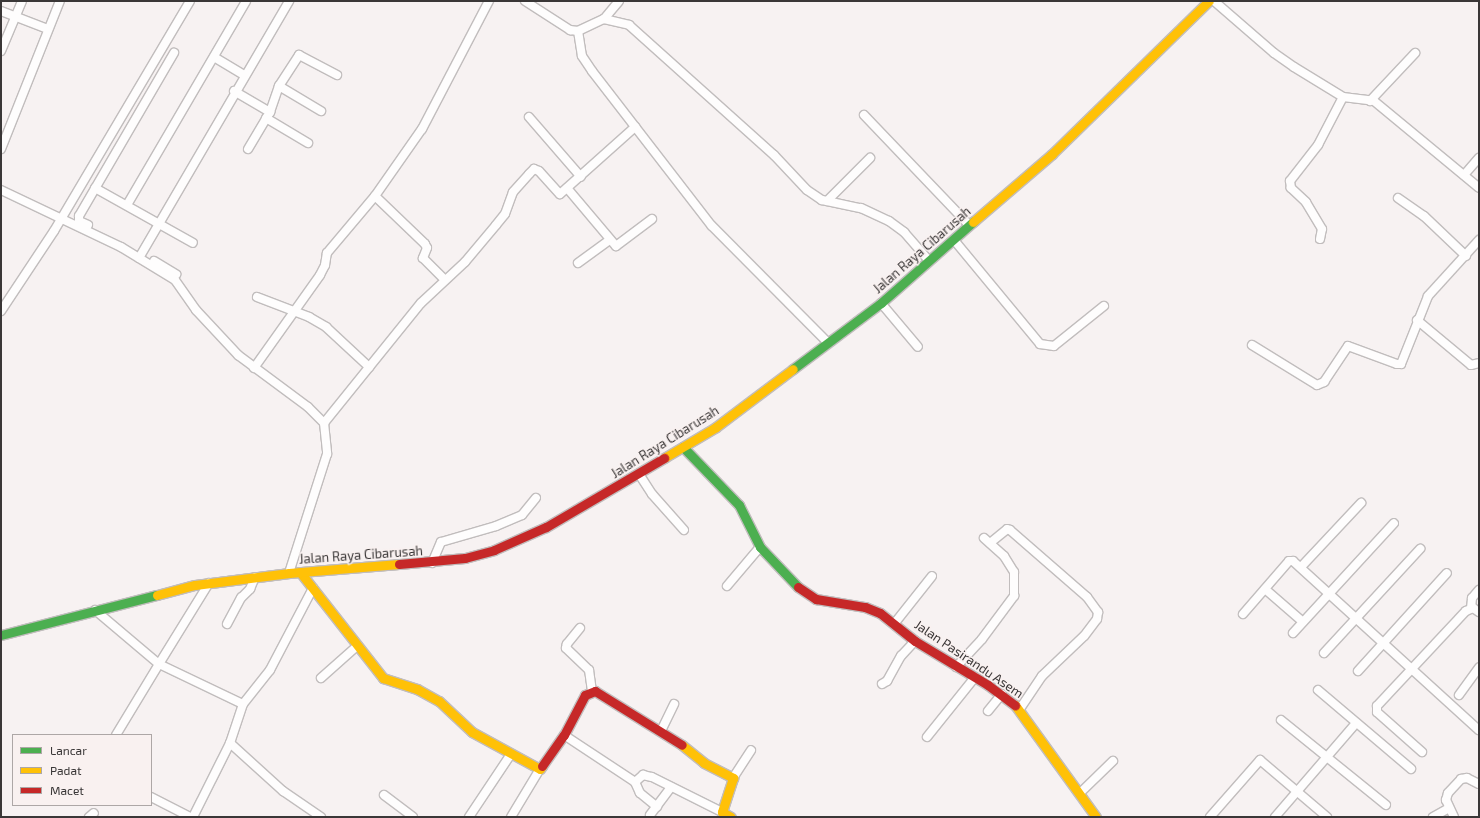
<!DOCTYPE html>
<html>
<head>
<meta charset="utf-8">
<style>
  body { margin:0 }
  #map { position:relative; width:1480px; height:818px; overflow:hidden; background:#f7f2f2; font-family:"Exo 2",sans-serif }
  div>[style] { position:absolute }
  .roads { filter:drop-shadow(1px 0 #c1bdbd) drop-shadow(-1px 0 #c1bdbd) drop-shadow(0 1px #c1bdbd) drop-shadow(0 -1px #c1bdbd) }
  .street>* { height:8px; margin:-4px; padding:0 4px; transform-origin:4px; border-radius:4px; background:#fefdfd }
  .fast>* { height:9px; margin:-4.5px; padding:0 4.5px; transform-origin:4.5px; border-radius:4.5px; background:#4caf50 }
  .slow>* { height:9px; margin:-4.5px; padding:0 4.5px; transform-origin:4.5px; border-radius:4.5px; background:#ffc107 }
  .jam>* { height:9px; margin:-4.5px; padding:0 4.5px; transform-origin:4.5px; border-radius:4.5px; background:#c62828 }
  span { translate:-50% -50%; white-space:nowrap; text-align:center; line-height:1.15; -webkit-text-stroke:3px #f9f1f0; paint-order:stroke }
  .street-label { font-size:13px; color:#3a3737 }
  .frame { position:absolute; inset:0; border:2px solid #3a3737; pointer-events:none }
  .legend { position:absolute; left:12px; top:734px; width:140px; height:72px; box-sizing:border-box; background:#f9f1f0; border:1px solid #ada7a6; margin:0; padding:5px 7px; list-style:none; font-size:12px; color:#3a3737 }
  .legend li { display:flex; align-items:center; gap:8px; height:20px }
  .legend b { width:20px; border:1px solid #ada7a6 }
</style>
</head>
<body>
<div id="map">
  <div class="roads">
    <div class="street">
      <i style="left:525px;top:1px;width:54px;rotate:32.8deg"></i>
      <i style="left:570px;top:30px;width:8px;rotate:7deg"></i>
      <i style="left:578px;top:31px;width:29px;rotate:-25deg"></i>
      <i style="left:604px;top:19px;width:26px;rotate:13deg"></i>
      <i style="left:629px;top:25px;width:195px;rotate:41.9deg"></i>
      <i style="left:774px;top:155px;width:48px;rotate:46.7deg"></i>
      <i style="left:807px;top:190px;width:18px;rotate:34deg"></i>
      <i style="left:822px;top:200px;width:40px;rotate:12deg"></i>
      <i style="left:861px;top:208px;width:31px;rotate:25deg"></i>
      <i style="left:889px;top:221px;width:19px;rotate:36deg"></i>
      <i style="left:904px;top:232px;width:38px;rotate:49deg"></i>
      <i style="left:1214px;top:1px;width:79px;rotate:40.9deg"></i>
      <i style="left:1274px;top:53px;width:24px;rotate:35deg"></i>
      <i style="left:1294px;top:67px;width:57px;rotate:31.5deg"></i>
      <i style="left:1343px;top:97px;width:31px;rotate:7deg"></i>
      <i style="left:1374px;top:101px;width:136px;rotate:39.6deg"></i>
      <i style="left:1px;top:11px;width:50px;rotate:21deg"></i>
      <i style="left:604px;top:19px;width:23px;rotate:-50deg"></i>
      <i style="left:578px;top:31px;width:25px;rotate:81deg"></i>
      <i style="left:582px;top:56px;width:18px;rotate:56deg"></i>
      <i style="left:592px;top:71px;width:196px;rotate:52.3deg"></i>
      <i style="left:712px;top:226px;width:165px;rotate:45.2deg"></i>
      <i style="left:1px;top:51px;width:54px;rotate:-67.2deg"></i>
      <i style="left:214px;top:57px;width:35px;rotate:31deg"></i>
      <i style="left:279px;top:86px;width:49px;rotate:30.8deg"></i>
      <i style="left:234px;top:91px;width:42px;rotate:30.3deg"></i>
      <i style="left:270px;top:112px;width:43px;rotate:120.7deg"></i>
      <i style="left:1370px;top:101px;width:66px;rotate:-46.8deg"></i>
      <i style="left:270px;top:112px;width:28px;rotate:-71deg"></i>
      <i style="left:279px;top:86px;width:37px;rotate:-57deg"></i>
      <i style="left:299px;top:55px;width:43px;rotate:27.8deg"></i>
      <i style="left:864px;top:115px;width:153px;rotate:46.3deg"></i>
      <i style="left:529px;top:117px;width:79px;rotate:49.1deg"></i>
      <i style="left:266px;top:118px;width:49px;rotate:30.8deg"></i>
      <i style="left:1px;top:149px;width:159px;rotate:-68.3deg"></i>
      <i style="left:1464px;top:175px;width:23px;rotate:-49deg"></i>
      <i style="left:95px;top:188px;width:112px;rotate:29.3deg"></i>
      <i style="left:567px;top:188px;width:76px;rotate:49.8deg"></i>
      <i style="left:616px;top:246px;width:45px;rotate:-36.9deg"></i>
      <i style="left:1px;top:190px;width:133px;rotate:25.4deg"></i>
      <i style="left:121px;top:247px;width:63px;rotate:31.4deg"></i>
      <i style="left:175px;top:280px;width:37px;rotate:55deg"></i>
      <i style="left:196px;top:310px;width:62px;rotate:47deg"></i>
      <i style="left:238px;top:355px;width:87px;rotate:36.6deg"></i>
      <i style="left:308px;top:407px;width:23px;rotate:45deg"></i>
      <i style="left:324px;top:423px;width:31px;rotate:84deg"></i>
      <i style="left:327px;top:454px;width:125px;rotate:107.7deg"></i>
      <i style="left:375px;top:196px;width:69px;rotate:43.8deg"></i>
      <i style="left:425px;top:244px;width:4px;rotate:63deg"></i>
      <i style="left:427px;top:248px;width:11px;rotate:112deg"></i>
      <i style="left:423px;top:258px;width:31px;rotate:45deg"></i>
      <i style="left:1398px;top:198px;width:32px;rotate:35deg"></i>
      <i style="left:1424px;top:216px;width:58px;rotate:43.6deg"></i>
      <i style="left:827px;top:201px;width:61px;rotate:-45deg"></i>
      <i style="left:127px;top:205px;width:236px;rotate:-59.7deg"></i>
      <i style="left:88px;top:225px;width:10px;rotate:-156deg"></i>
      <i style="left:79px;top:221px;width:5px;rotate:-90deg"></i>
      <i style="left:79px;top:216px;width:189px;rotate:-59.8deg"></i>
      <i style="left:1320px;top:239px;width:10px;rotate:-79deg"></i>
      <i style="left:1322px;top:229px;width:31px;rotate:-121deg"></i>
      <i style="left:1306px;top:202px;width:21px;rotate:-137deg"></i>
      <i style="left:1291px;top:188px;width:7px;rotate:-98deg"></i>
      <i style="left:1290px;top:181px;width:46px;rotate:-52.1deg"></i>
      <i style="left:1318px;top:145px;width:54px;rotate:-62.5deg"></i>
      <i style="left:954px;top:240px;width:135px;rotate:50.4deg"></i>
      <i style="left:1040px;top:344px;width:14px;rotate:8deg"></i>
      <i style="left:1054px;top:346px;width:64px;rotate:-38.7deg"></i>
      <i style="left:139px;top:258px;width:298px;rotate:-59.7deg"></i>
      <i style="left:154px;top:261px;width:26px;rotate:31deg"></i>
      <i style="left:578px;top:263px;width:39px;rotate:-36deg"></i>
      <i style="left:257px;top:297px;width:56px;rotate:21deg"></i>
      <i style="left:309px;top:317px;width:20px;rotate:30deg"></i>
      <i style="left:326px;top:327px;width:59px;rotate:42.9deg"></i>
      <i style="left:881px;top:303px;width:57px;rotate:49.9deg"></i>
      <i style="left:1px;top:311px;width:96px;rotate:-56.5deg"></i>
      <i style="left:54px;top:231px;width:267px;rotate:-59.4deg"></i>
      <i style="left:1417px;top:320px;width:70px;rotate:39.8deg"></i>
      <i style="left:1471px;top:365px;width:8px;rotate:-14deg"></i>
      <i style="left:1252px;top:345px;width:76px;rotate:31.6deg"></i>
      <i style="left:1317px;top:385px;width:8px;rotate:-23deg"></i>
      <i style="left:1324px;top:382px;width:43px;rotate:-56.3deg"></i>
      <i style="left:1348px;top:346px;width:52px;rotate:20.2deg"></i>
      <i style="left:1397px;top:364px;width:4px"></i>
      <i style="left:1401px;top:364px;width:73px;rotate:-68.3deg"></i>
      <i style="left:1428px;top:296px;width:76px;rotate:-47.7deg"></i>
      <i style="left:254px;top:368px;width:114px;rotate:-54.6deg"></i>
      <i style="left:320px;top:275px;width:11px;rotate:-63deg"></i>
      <i style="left:325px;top:265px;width:12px;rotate:-81deg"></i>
      <i style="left:327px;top:253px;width:75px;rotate:-49.9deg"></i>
      <i style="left:375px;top:196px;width:82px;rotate:-55deg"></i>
      <i style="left:422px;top:129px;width:144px;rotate:-62.4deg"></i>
      <i style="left:324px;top:423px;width:154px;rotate:-51.1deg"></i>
      <i style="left:421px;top:303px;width:60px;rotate:-43deg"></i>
      <i style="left:465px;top:262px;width:48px;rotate:-50deg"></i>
      <i style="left:496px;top:225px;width:14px;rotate:-51deg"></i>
      <i style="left:505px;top:214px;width:23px;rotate:-70deg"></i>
      <i style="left:513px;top:192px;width:24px;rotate:-48deg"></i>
      <i style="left:529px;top:174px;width:7px;rotate:-45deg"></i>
      <i style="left:534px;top:169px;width:5px;rotate:22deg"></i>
      <i style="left:539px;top:171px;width:31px;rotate:48deg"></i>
      <i style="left:560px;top:194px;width:101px;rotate:-41.8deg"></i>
      <i style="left:639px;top:474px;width:24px;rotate:57deg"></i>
      <i style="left:652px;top:494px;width:48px;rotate:48.4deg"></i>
      <i style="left:990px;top:543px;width:22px;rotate:-39deg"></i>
      <i style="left:1007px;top:529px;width:3px;rotate:18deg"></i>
      <i style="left:1010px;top:530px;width:102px;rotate:41deg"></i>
      <i style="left:1087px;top:597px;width:19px;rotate:54deg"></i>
      <i style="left:1098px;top:612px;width:7px;rotate:98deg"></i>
      <i style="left:1097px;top:619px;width:21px;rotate:127deg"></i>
      <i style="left:1084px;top:636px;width:58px;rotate:136.4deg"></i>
      <i style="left:1042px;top:676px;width:40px;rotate:124deg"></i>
      <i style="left:432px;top:563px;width:23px;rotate:-67deg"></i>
      <i style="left:441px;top:542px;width:57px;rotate:-16.2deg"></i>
      <i style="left:496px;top:526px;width:28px;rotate:-23deg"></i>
      <i style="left:522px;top:515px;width:22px;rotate:-51deg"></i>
      <i style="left:1301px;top:567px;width:88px;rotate:-46.8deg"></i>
      <i style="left:209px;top:583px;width:95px;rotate:121.7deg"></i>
      <i style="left:159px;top:664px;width:93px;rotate:25.5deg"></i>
      <i style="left:727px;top:586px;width:51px;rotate:-49.8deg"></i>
      <i style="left:313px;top:588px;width:93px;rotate:117.7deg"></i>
      <i style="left:270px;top:670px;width:43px;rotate:128.5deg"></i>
      <i style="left:243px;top:704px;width:41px;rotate:108.4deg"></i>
      <i style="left:230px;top:743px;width:72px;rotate:42.2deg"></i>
      <i style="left:283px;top:791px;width:46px;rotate:34.4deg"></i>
      <i style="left:1265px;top:589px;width:50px;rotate:41deg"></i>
      <i style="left:1471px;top:608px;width:10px;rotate:-84deg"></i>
      <i style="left:1472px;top:598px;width:11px;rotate:-49deg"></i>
      <i style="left:95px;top:610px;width:84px;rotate:40.2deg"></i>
      <i style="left:159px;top:664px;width:83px;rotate:121.2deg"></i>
      <i style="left:1243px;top:614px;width:70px;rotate:-49deg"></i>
      <i style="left:1289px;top:561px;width:4px"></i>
      <i style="left:1293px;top:561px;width:251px;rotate:42.3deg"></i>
      <i style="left:227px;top:624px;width:30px;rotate:-62deg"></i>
      <i style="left:241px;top:598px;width:13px;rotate:-45deg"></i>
      <i style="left:250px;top:589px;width:13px;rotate:-67deg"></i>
      <i style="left:894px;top:624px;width:61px;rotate:-51.6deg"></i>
      <i style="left:580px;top:628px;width:21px;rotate:129deg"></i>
      <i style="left:567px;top:644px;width:4px;rotate:104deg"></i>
      <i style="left:566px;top:648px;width:32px;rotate:44deg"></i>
      <i style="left:589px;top:670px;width:21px;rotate:82deg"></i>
      <i style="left:1293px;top:633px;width:149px;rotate:-47.4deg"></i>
      <i style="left:1324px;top:653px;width:142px;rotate:-47.3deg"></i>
      <i style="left:956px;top:667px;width:38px;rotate:-47deg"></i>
      <i style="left:982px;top:639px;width:54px;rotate:-53.3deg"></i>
      <i style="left:1014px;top:596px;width:24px;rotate:-90deg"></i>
      <i style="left:1014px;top:572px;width:19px;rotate:-122deg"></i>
      <i style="left:1004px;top:556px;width:27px;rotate:-138deg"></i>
      <i style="left:1358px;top:671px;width:132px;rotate:-47.8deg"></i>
      <i style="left:321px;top:678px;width:48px;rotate:-41.6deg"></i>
      <i style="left:882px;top:684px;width:6px;rotate:-31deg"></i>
      <i style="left:887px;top:681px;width:29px;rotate:-61deg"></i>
      <i style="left:901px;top:656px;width:21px;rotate:-47deg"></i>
      <i style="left:1318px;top:690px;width:122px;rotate:40.3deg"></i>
      <i style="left:1459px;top:695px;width:34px;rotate:-54deg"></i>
      <i style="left:988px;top:711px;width:22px;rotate:-51deg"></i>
      <i style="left:1281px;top:720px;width:135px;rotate:39deg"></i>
      <i style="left:661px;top:731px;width:30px;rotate:-64deg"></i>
      <i style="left:564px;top:735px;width:85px;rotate:33.5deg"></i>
      <i style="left:635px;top:782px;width:11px;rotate:-41deg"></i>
      <i style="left:643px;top:775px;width:9px;rotate:13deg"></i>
      <i style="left:652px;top:777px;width:78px;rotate:26.6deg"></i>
      <i style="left:927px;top:737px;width:77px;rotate:-51.3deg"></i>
      <i style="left:1422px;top:752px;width:60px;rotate:-138.4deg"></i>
      <i style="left:1377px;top:712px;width:6px;rotate:-90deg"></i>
      <i style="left:1377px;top:706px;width:130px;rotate:-46.9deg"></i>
      <i style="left:1466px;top:611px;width:8px;rotate:-23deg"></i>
      <i style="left:1473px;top:608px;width:7px;rotate:34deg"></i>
      <i style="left:733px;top:778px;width:33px;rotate:-57deg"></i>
      <i style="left:635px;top:782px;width:12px;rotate:66deg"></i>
      <i style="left:640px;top:793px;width:22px;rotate:39deg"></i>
      <i style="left:1080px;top:793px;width:46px;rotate:-44.1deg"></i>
      <i style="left:384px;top:795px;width:36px;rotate:37deg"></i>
      <i style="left:151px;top:797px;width:44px;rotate:27.1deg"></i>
      <i style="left:650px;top:815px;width:35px;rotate:-53deg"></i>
      <i style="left:89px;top:817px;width:6px;rotate:-39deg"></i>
      <i style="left:193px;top:817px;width:83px;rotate:-63.4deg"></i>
      <i style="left:469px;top:817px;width:76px;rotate:-56.3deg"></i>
      <i style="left:511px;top:817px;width:56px;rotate:-58.9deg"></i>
      <i style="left:1210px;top:817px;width:76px;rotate:-48.7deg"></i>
      <i style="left:1260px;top:760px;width:88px;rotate:40.4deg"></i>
      <i style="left:1275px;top:817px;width:124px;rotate:-49.2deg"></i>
      <i style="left:1433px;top:817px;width:18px;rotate:-29deg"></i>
      <i style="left:1454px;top:817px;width:19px;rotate:-115deg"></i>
      <i style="left:1446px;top:800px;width:7px;rotate:-74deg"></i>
      <i style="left:1448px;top:793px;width:19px;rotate:-47deg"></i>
      <i style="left:1461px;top:779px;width:6px;rotate:-9deg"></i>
      <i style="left:1467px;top:778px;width:13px;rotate:27deg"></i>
    </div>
    <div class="fast">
      <i style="left:793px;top:369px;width:110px;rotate:-36.9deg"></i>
      <i style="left:881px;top:303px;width:123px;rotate:-41.4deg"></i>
      <i style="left:683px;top:447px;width:81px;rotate:46deg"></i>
      <i style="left:739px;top:505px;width:47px;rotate:63.4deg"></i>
      <i style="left:760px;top:547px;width:55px;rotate:46.5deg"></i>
      <i style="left:1px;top:635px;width:161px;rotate:-14.4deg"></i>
    </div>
    <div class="slow">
      <i style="left:973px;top:222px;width:104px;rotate:-40.7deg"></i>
      <i style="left:1052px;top:154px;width:219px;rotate:-44.3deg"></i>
      <i style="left:664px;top:458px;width:61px;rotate:-30.8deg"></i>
      <i style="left:716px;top:427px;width:96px;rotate:-37deg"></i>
      <i style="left:300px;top:572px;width:135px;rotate:51.9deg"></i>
      <i style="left:383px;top:678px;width:36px;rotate:18deg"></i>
      <i style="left:417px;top:689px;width:25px;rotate:29deg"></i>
      <i style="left:439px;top:701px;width:45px;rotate:43.2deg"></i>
      <i style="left:472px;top:732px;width:77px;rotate:28.6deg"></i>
      <i style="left:540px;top:769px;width:4px;rotate:-56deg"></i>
      <i style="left:157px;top:595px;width:39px;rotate:-15deg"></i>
      <i style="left:195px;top:585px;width:95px;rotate:-7.3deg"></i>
      <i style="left:289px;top:573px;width:110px;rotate:-4.7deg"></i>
      <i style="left:1015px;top:705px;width:138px;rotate:54.1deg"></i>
      <i style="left:682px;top:745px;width:28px;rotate:39deg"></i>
      <i style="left:704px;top:763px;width:33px;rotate:27deg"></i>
      <i style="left:733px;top:778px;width:36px;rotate:108deg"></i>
      <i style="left:722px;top:812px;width:10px;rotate:29deg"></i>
    </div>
    <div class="jam">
      <i style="left:399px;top:564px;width:66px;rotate:-5.2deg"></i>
      <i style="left:465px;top:558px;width:30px;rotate:-15deg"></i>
      <i style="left:494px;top:550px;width:57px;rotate:-23.9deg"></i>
      <i style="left:546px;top:527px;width:137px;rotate:-30.3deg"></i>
      <i style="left:798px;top:587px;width:22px;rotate:34deg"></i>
      <i style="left:816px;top:599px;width:50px;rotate:9.3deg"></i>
      <i style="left:865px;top:607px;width:16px;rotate:22deg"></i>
      <i style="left:880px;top:613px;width:45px;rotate:38.7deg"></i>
      <i style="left:915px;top:641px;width:85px;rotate:31.1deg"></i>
      <i style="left:988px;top:685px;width:34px;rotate:37deg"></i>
      <i style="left:542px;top:766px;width:38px;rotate:-55deg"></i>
      <i style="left:564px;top:735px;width:45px;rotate:-62.3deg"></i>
      <i style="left:585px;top:695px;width:11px;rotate:-22deg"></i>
      <i style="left:595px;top:691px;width:102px;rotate:31.8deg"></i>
    </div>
  </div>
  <div class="street-label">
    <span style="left:922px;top:250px;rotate:-41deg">Jalan Raya Cibarusah</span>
    <span style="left:665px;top:442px;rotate:-32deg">Jalan Raya Cibarusah</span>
    <span style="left:361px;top:555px;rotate:-4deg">Jalan Raya Cibarusah</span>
    <span style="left:969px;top:659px;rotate:34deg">Jalan Pasirandu Asem</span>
  </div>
  <div class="frame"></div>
  <ul class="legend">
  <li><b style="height:5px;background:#4caf50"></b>Lancar</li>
  <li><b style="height:5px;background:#ffc107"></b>Padat</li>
  <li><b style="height:5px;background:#c62828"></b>Macet</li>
  </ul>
</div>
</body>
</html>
